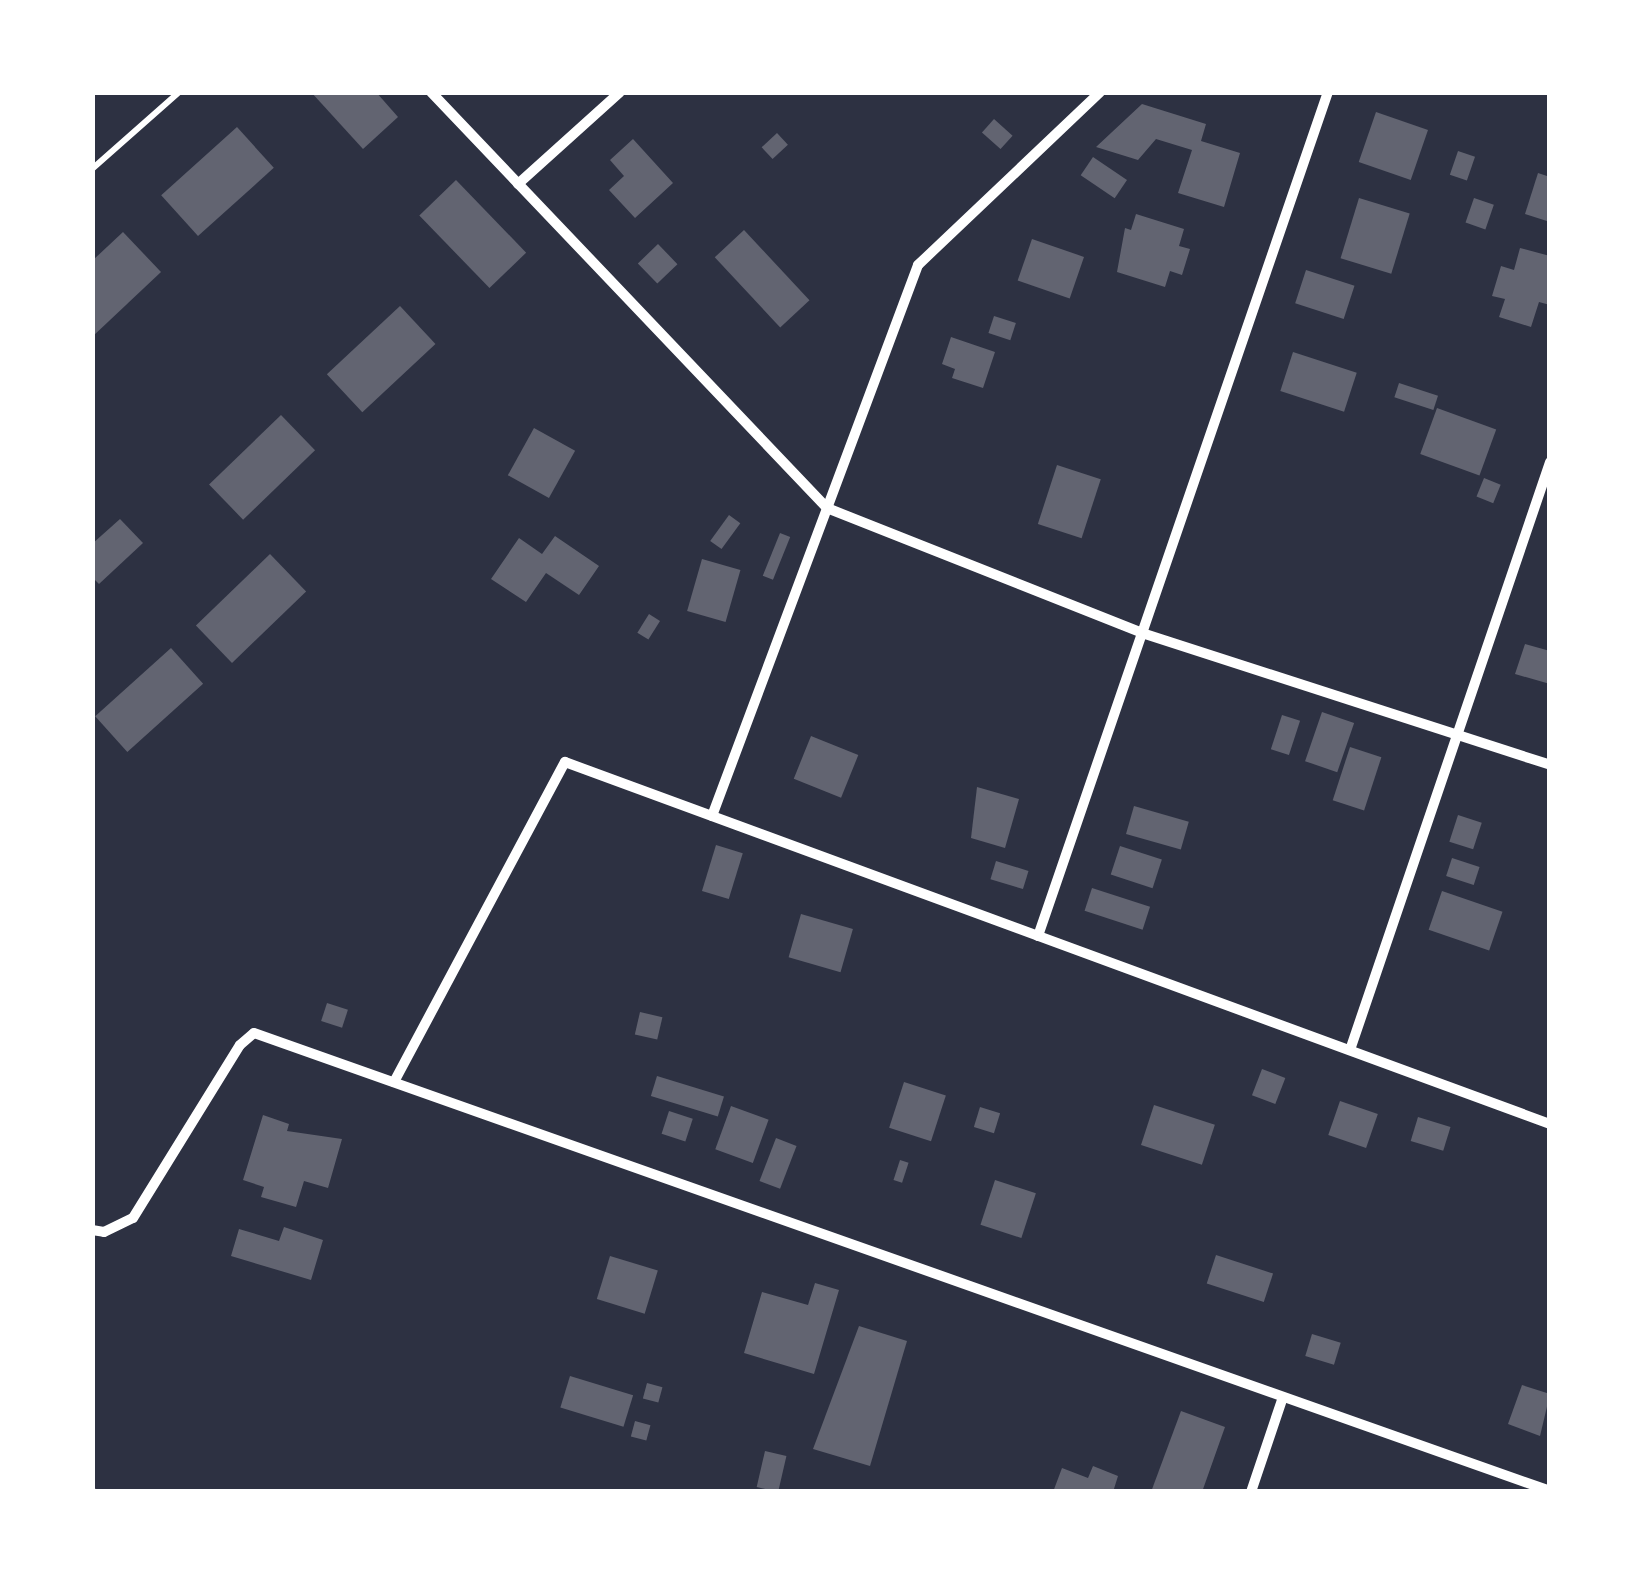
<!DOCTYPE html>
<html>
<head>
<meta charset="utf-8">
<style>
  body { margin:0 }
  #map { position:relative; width:1642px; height:1584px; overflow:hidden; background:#2d3142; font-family:Mulish,sans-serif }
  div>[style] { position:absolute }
  .building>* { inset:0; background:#626471; transform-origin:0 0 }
  .path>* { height:5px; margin:-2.5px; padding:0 2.5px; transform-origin:2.5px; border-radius:2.5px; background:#fff }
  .service>* { height:6px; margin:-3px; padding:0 3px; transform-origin:3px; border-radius:3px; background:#fff }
  .minor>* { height:10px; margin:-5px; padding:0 5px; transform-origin:5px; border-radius:5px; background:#fff }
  span { translate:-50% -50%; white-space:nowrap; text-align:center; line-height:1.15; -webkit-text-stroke:8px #fff; paint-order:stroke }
  .frame { position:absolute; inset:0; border:95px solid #fff; pointer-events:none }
</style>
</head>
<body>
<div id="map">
  <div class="building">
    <i style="clip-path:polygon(311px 92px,376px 92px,398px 117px,363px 149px)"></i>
    <i style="clip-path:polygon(1142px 104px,1206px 124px,1201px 141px,1240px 153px,1224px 207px,1178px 193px,1192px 150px,1156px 139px,1138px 160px,1096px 147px)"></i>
    <i style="left:1376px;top:112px;width:55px;height:53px;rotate:19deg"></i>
    <i style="left:994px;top:119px;width:25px;height:18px;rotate:42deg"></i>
    <i style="left:237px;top:127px;width:55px;height:102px;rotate:48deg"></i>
    <i style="left:777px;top:133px;width:16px;height:21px;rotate:47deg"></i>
    <i style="clip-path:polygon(633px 139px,673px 183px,635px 218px,609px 190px,624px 176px,610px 160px)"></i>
    <i style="left:1458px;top:151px;width:18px;height:25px;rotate:19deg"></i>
    <i style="left:1093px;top:157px;width:41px;height:22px;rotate:34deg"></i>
    <i style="clip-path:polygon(1538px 173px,1550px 177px,1550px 222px,1525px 214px)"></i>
    <i style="left:456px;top:180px;width:101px;height:51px;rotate:46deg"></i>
    <i style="left:1359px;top:198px;width:53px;height:63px;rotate:17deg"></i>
    <i style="left:1474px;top:198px;width:21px;height:26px;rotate:19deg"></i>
    <i style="clip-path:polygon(1136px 214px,1184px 229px,1179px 246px,1190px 249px,1182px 275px,1170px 271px,1165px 287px,1117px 272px,1125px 228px,1131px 230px)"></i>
    <i style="left:744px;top:230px;width:96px;height:40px;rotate:47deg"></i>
    <i style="clip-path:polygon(123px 232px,161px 272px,92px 337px,92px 261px)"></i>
    <i style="left:1032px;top:239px;width:55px;height:44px;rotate:19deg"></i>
    <i style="left:658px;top:244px;width:28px;height:28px;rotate:46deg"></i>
    <i style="clip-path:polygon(1520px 248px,1550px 256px,1550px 305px,1539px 302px,1531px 327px,1499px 317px,1505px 299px,1492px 296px,1501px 266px,1514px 270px)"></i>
    <i style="left:1306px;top:270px;width:51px;height:35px;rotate:18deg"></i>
    <i style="left:400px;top:306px;width:52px;height:100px;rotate:47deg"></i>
    <i style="left:994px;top:316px;width:23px;height:18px;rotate:18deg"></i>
    <i style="clip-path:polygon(951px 337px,995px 352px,983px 388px,952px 378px,955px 369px,942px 364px)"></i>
    <i style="left:1293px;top:352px;width:67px;height:41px;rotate:18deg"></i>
    <i style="left:1399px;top:383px;width:41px;height:15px;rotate:18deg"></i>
    <i style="left:1437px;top:408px;width:63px;height:49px;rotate:20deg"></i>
    <i style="left:281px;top:415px;width:49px;height:100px;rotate:46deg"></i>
    <i style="left:534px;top:428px;width:47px;height:54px;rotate:29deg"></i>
    <i style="left:1057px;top:465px;width:46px;height:62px;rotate:18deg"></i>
    <i style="left:1484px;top:478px;width:18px;height:20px;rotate:22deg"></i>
    <i style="left:729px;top:515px;width:14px;height:32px;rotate:36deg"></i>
    <i style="clip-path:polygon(120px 519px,143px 543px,99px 584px,92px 577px,92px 544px)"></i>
    <i style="left:780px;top:533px;width:11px;height:46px;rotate:22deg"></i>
    <i style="clip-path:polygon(555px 536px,599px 566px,579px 595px,546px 573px,526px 602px,491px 579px,519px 538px,542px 554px)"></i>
    <i style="left:270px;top:554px;width:52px;height:103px;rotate:46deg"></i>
    <i style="left:702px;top:559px;width:40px;height:54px;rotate:16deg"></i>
    <i style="left:649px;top:614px;width:13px;height:22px;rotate:32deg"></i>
    <i style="clip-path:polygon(1525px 644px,1550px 651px,1550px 684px,1515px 674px)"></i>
    <i style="left:171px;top:648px;width:48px;height:102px;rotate:48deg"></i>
    <i style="left:1322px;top:712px;width:34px;height:52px;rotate:19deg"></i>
    <i style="left:1282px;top:715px;width:19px;height:36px;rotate:18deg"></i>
    <i style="left:811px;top:736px;width:51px;height:46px;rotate:22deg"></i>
    <i style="left:1350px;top:747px;width:33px;height:56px;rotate:18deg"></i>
    <i style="clip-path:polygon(977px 787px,1019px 799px,1005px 848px,971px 838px)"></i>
    <i style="left:1134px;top:806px;width:57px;height:29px;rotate:16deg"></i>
    <i style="left:1458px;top:815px;width:25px;height:28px;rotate:18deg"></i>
    <i style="left:716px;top:845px;width:28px;height:48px;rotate:17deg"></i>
    <i style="left:1120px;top:846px;width:44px;height:30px;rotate:18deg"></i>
    <i style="left:1452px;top:858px;width:29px;height:19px;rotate:18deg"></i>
    <i style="left:996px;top:861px;width:34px;height:19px;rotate:17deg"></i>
    <i style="left:1092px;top:888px;width:61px;height:24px;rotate:18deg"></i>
    <i style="left:1442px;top:891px;width:64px;height:41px;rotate:19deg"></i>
    <i style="left:801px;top:914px;width:54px;height:45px;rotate:16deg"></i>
    <i style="left:327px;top:1003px;width:22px;height:19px;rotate:18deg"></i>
    <i style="left:640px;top:1012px;width:23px;height:23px;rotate:13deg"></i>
    <i style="left:1262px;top:1069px;width:25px;height:28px;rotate:21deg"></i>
    <i style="left:657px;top:1076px;width:70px;height:21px;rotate:17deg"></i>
    <i style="left:904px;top:1082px;width:44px;height:48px;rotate:18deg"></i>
    <i style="left:1340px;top:1101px;width:40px;height:36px;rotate:19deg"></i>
    <i style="left:1154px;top:1105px;width:64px;height:42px;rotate:18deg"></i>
    <i style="left:731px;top:1106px;width:40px;height:46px;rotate:20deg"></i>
    <i style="left:980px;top:1107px;width:21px;height:21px;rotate:17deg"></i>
    <i style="left:669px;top:1111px;width:25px;height:24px;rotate:18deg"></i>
    <i style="clip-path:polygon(263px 1115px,289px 1124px,287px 1131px,342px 1139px,328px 1188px,304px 1181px,296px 1207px,261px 1197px,264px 1187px,243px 1180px)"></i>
    <i style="left:1418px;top:1117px;width:34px;height:25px;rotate:17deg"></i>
    <i style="left:776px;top:1138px;width:22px;height:46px;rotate:21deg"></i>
    <i style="left:900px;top:1160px;width:9px;height:21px;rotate:18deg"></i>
    <i style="left:995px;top:1180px;width:43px;height:47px;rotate:18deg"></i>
    <i style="clip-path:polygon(284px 1227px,323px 1240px,311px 1280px,231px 1256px,239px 1229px,279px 1241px)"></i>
    <i style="left:1216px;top:1255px;width:60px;height:30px;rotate:18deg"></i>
    <i style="left:610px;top:1256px;width:50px;height:45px;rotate:17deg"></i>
    <i style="clip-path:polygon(815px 1283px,839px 1290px,814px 1374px,744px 1353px,762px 1292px,808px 1305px)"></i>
    <i style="clip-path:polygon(859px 1326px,907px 1341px,870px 1466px,813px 1449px)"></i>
    <i style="left:1312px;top:1334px;width:30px;height:23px;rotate:17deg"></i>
    <i style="left:570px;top:1376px;width:66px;height:33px;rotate:17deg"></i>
    <i style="left:647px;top:1383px;width:16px;height:16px;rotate:15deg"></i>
    <i style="clip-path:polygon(1522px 1385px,1550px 1394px,1540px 1436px,1508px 1424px)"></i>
    <i style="clip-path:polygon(1181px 1411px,1225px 1427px,1202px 1492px,1151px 1492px)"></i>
    <i style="left:635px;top:1421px;width:16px;height:16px;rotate:15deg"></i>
    <i style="left:765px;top:1451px;width:22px;height:37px;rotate:13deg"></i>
    <i style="clip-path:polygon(1093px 1466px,1118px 1476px,1113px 1492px,1053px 1492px,1062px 1468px,1088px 1478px)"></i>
  </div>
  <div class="path">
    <i style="left:92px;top:1489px;width:4px;rotate:45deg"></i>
  </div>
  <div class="service">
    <i style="left:92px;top:169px;width:116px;rotate:-41.5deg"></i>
  </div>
  <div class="minor">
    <i style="left:431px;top:92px;width:574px;rotate:46.41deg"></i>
    <i style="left:827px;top:508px;width:339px;rotate:21.6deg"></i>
    <i style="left:1142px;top:633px;width:429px;rotate:17.9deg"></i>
    <i style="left:518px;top:184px;width:137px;rotate:-42deg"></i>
    <i style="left:712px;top:816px;width:588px;rotate:-69.5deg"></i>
    <i style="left:918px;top:265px;width:251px;rotate:-43.5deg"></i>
    <i style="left:1038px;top:936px;width:892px;rotate:-71.04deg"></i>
    <i style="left:1350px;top:1050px;width:621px;rotate:-71.21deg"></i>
    <i style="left:394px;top:1082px;width:363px;rotate:-61.9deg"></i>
    <i style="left:565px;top:762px;width:1049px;rotate:20.18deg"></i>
    <i style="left:92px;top:1230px;width:12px;rotate:9deg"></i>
    <i style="left:104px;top:1232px;width:32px;rotate:-26deg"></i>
    <i style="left:133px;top:1218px;width:203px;rotate:-58.3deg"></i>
    <i style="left:240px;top:1045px;width:18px;rotate:-41deg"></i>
    <i style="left:254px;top:1033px;width:1375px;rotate:19.46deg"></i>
    <i style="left:1251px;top:1492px;width:100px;rotate:-71.4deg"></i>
  </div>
  <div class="frame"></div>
</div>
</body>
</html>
